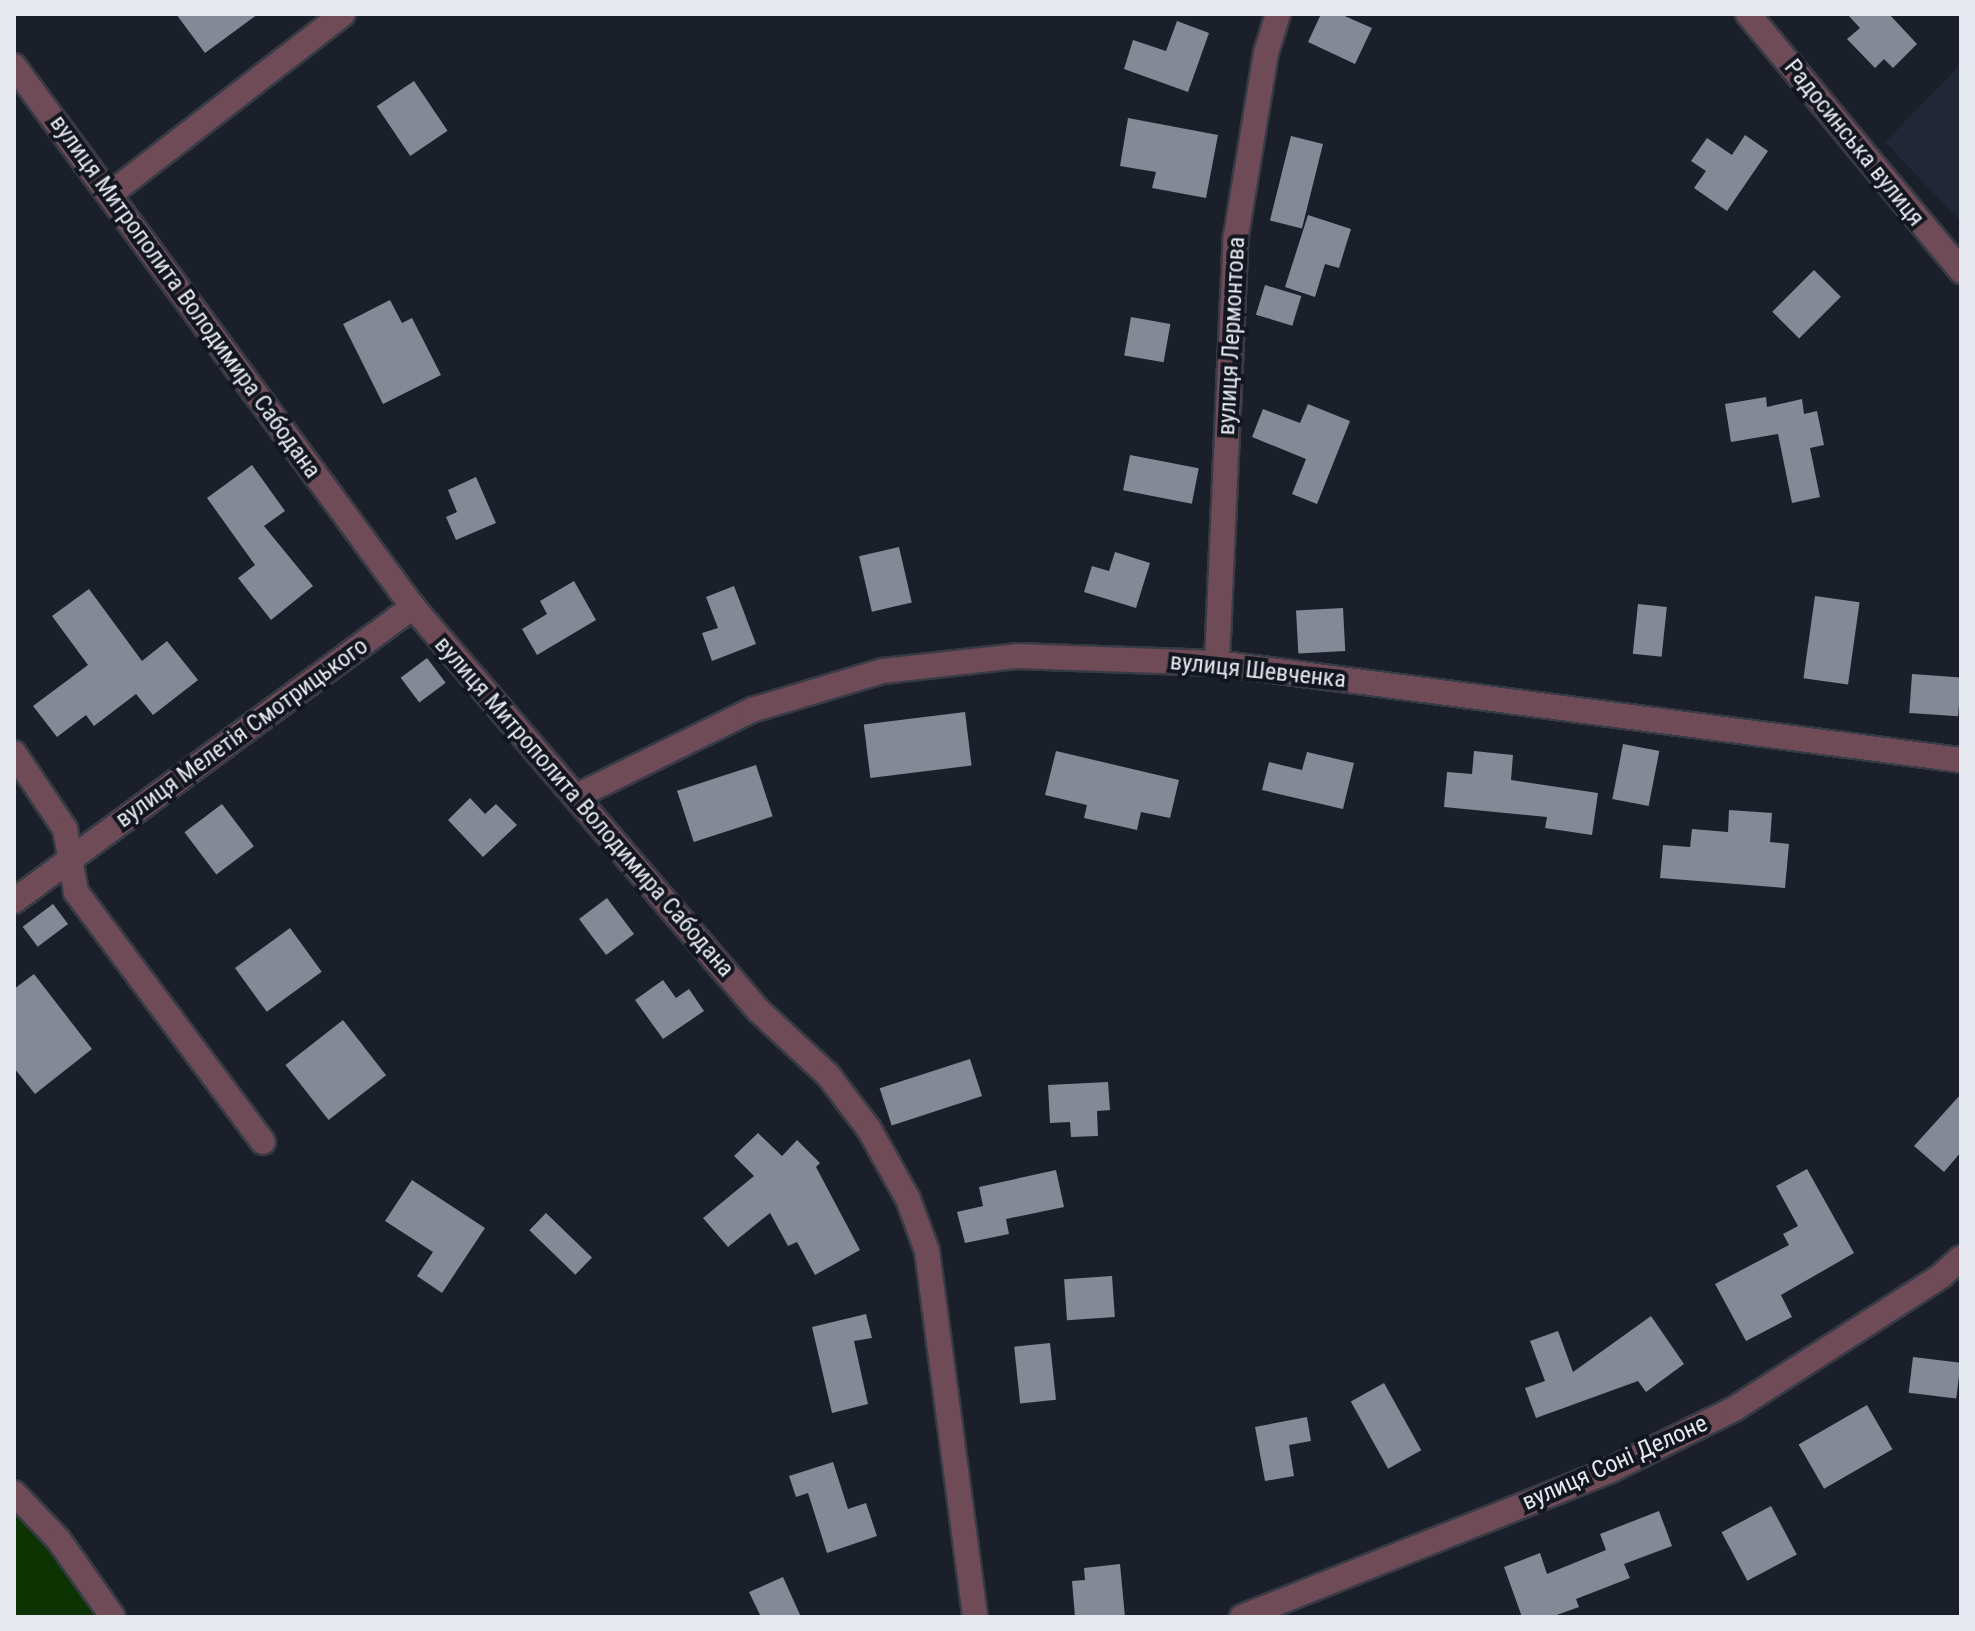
<!DOCTYPE html>
<html>
<head>
<meta charset="utf-8">
<style>
  body { margin:0 }
  #map { position:relative; width:1975px; height:1631px; overflow:hidden; background:#1b1f29; font-family:"Roboto Condensed",sans-serif }
  div>[style] { position:absolute }
  .built>* { inset:0; background:#222737 }
  .green>* { inset:0; background:#0d3302 }
  .building>* { inset:0; background:#848996; transform-origin:0 0 }
  .roads { filter:drop-shadow(2px 0 #373b45) drop-shadow(-2px 0 #373b45) drop-shadow(0 2px #373b45) drop-shadow(0 -2px #373b45) }
  .minor>* { height:24px; margin:-12px; padding:0 12px; transform-origin:12px; border-radius:12px; background:#6e4b56 }
  span { translate:-50% -50%; white-space:nowrap; text-align:center; line-height:1.15; -webkit-text-stroke:8px #12161f; paint-order:stroke }
  .street-label { font-size:24px; color:#e6e8ef }
  .frame { position:absolute; inset:0; border:16px solid #e6e8ef; pointer-events:none }
</style>
</head>
<body>
<div id="map">
  <div class="built">
    <i style="clip-path:polygon(1961px 64px,1961px 222px,1885px 142px)"></i>
  </div>
  <div class="green">
    <i style="clip-path:polygon(14px 1502px,105px 1617px,14px 1617px)"></i>
  </div>
  <div class="building">
    <i style="clip-path:polygon(176px 14px,258px 14px,205px 53px)"></i>
    <i style="clip-path:polygon(1321px 14px,1340px 14px,1372px 28px,1355px 64px,1308px 42px)"></i>
    <i style="clip-path:polygon(1847px 14px,1889px 14px,1917px 44px,1893px 68px,1884px 59px,1875px 68px,1847px 39px,1860px 28px)"></i>
    <i style="clip-path:polygon(1177px 21px,1209px 33px,1188px 92px,1124px 69px,1133px 40px,1166px 51px)"></i>
    <i style="left:414px;top:81px;width:60px;height:45px;rotate:56deg"></i>
    <i style="clip-path:polygon(1128px 118px,1218px 135px,1206px 198px,1152px 188px,1156px 172px,1120px 166px)"></i>
    <i style="clip-path:polygon(1745px 135px,1768px 151px,1727px 211px,1694px 188px,1706px 171px,1691px 161px,1707px 138px,1732px 155px)"></i>
    <i style="left:1291px;top:136px;width:33px;height:87px;rotate:14deg"></i>
    <i style="clip-path:polygon(1308px 215px,1351px 229px,1339px 268px,1325px 264px,1315px 297px,1285px 287px)"></i>
    <i style="left:1814px;top:270px;width:38px;height:59px;rotate:45deg"></i>
    <i style="left:1265px;top:285px;width:38px;height:31px;rotate:17deg"></i>
    <i style="clip-path:polygon(390px 300px,402px 323px,412px 318px,441px 375px,383px 404px,343px 324px)"></i>
    <i style="left:1131px;top:317px;width:40px;height:39px;rotate:10deg"></i>
    <i style="clip-path:polygon(1766px 397px,1767px 407px,1802px 399px,1804px 414px,1817px 411px,1824px 445px,1810px 448px,1820px 497px,1792px 503px,1778px 434px,1731px 442px,1725px 404px)"></i>
    <i style="clip-path:polygon(1308px 404px,1350px 421px,1317px 504px,1292px 494px,1306px 459px,1252px 437px,1263px 409px,1300px 423px)"></i>
    <i style="left:1130px;top:455px;width:70px;height:36px;rotate:11deg"></i>
    <i style="clip-path:polygon(252px 465px,285px 511px,264px 526px,313px 586px,271px 620px,238px 578px,255px 565px,207px 498px)"></i>
    <i style="clip-path:polygon(476px 477px,496px 523px,456px 540px,446px 517px,457px 512px,448px 490px)"></i>
    <i style="left:899px;top:547px;width:57px;height:41px;rotate:77deg"></i>
    <i style="clip-path:polygon(1115px 552px,1150px 563px,1136px 608px,1084px 592px,1092px 566px,1109px 571px)"></i>
    <i style="clip-path:polygon(574px 581px,596px 620px,537px 655px,522px 629px,547px 614px,540px 601px)"></i>
    <i style="clip-path:polygon(734px 586px,756px 644px,712px 661px,702px 633px,718px 628px,706px 597px)"></i>
    <i style="clip-path:polygon(89px 589px,142px 661px,167px 641px,198px 680px,153px 715px,136px 694px,94px 726px,86px 715px,57px 737px,33px 706px,88px 665px,52px 616px)"></i>
    <i style="left:1815px;top:596px;width:45px;height:83px;rotate:8deg"></i>
    <i style="left:1638px;top:604px;width:29px;height:50px;rotate:6deg"></i>
    <i style="left:1343px;top:608px;width:43px;height:47px;rotate:87deg"></i>
    <i style="left:427px;top:658px;width:31px;height:33px;rotate:53deg"></i>
    <i style="left:1912px;top:674px;width:49px;height:39px;rotate:4deg"></i>
    <i style="left:965px;top:712px;width:54px;height:102px;rotate:83deg"></i>
    <i style="left:1623px;top:744px;width:37px;height:56px;rotate:11deg"></i>
    <i style="clip-path:polygon(1056px 751px,1179px 780px,1170px 818px,1141px 812px,1137px 830px,1084px 818px,1087px 805px,1045px 795px)"></i>
    <i style="clip-path:polygon(1474px 751px,1513px 755px,1511px 780px,1598px 793px,1592px 835px,1545px 828px,1547px 817px,1444px 807px,1447px 772px,1472px 774px)"></i>
    <i style="clip-path:polygon(1307px 752px,1354px 763px,1343px 809px,1262px 790px,1269px 762px,1302px 770px)"></i>
    <i style="left:756px;top:765px;width:54px;height:83px;rotate:72deg"></i>
    <i style="clip-path:polygon(470px 798px,485px 814px,496px 804px,517px 825px,483px 857px,448px 820px)"></i>
    <i style="left:222px;top:804px;width:53px;height:47px;rotate:53deg"></i>
    <i style="clip-path:polygon(1729px 810px,1772px 813px,1770px 842px,1789px 844px,1785px 888px,1660px 878px,1663px 845px,1690px 847px,1692px 829px,1728px 832px)"></i>
    <i style="left:607px;top:898px;width:45px;height:35px;rotate:53deg"></i>
    <i style="left:53px;top:904px;width:25px;height:38px;rotate:53deg"></i>
    <i style="left:290px;top:928px;width:54px;height:68px;rotate:54deg"></i>
    <i style="clip-path:polygon(34px 974px,92px 1049px,35px 1094px,14px 1068px,14px 989px)"></i>
    <i style="clip-path:polygon(663px 980px,676px 998px,689px 989px,704px 1011px,663px 1039px,635px 1000px)"></i>
    <i style="left:343px;top:1020px;width:70px;height:73px;rotate:52deg"></i>
    <i style="left:970px;top:1059px;width:39px;height:95px;rotate:72deg"></i>
    <i style="clip-path:polygon(1108px 1082px,1110px 1110px,1097px 1111px,1098px 1136px,1071px 1137px,1070px 1122px,1050px 1123px,1048px 1085px)"></i>
    <i style="clip-path:polygon(1961px 1094px,1961px 1152px,1944px 1172px,1914px 1146px)"></i>
    <i style="clip-path:polygon(758px 1133px,782px 1156px,797px 1140px,820px 1163px,816px 1167px,860px 1250px,815px 1275px,797px 1242px,788px 1246px,770px 1213px,728px 1247px,703px 1218px,754px 1176px,734px 1156px)"></i>
    <i style="clip-path:polygon(1807px 1169px,1854px 1253px,1781px 1295px,1792px 1317px,1746px 1341px,1715px 1284px,1789px 1245px,1783px 1234px,1798px 1226px,1776px 1186px)"></i>
    <i style="clip-path:polygon(1056px 1170px,1064px 1207px,1006px 1219px,1009px 1234px,965px 1243px,957px 1212px,983px 1206px,979px 1187px)"></i>
    <i style="clip-path:polygon(412px 1180px,485px 1228px,442px 1293px,417px 1276px,433px 1252px,385px 1221px)"></i>
    <i style="left:546px;top:1213px;width:64px;height:24px;rotate:44deg"></i>
    <i style="left:1112px;top:1276px;width:41px;height:48px;rotate:86deg"></i>
    <i style="clip-path:polygon(866px 1314px,872px 1338px,854px 1341px,868px 1404px,832px 1413px,812px 1327px)"></i>
    <i style="clip-path:polygon(1651px 1316px,1684px 1364px,1646px 1392px,1638px 1381px,1536px 1418px,1525px 1388px,1545px 1381px,1530px 1341px,1558px 1331px,1573px 1372px)"></i>
    <i style="left:1050px;top:1343px;width:57px;height:36px;rotate:84deg"></i>
    <i style="left:1913px;top:1357px;width:48px;height:36px;rotate:7deg"></i>
    <i style="left:1384px;top:1383px;width:77px;height:38px;rotate:61deg"></i>
    <i style="left:1867px;top:1405px;width:51px;height:79px;rotate:60deg"></i>
    <i style="clip-path:polygon(1307px 1417px,1311px 1441px,1289px 1445px,1294px 1476px,1265px 1481px,1255px 1427px)"></i>
    <i style="clip-path:polygon(833px 1462px,848px 1509px,866px 1503px,877px 1536px,827px 1553px,808px 1493px,796px 1497px,789px 1476px)"></i>
    <i style="left:1771px;top:1506px;width:55px;height:56px;rotate:62deg"></i>
    <i style="clip-path:polygon(1659px 1511px,1672px 1546px,1624px 1564px,1630px 1578px,1576px 1599px,1579px 1607px,1551px 1617px,1522px 1617px,1504px 1567px,1540px 1553px,1547px 1574px,1606px 1550px,1600px 1534px)"></i>
    <i style="clip-path:polygon(1120px 1564px,1125px 1617px,1075px 1617px,1072px 1581px,1085px 1580px,1084px 1568px)"></i>
    <i style="clip-path:polygon(783px 1577px,801px 1617px,761px 1617px,749px 1592px)"></i>
  </div>
  <div class="roads">
    <div class="minor">
      <i style="left:1748px;top:14px;width:334px;rotate:50.3deg"></i>
      <i style="left:14px;top:66px;width:672px;rotate:53.59deg"></i>
      <i style="left:413px;top:607px;width:531px;rotate:49.43deg"></i>
      <i style="left:758px;top:1010px;width:96px;rotate:42.9deg"></i>
      <i style="left:828px;top:1075px;width:68px;rotate:52.8deg"></i>
      <i style="left:869px;top:1129px;width:80px;rotate:60.9deg"></i>
      <i style="left:908px;top:1199px;width:55px;rotate:69.9deg"></i>
      <i style="left:927px;top:1251px;width:369px;rotate:82.5deg"></i>
      <i style="left:110px;top:194px;width:294px;rotate:-37.7deg"></i>
      <i style="left:1217px;top:663px;width:427px;rotate:-87.5deg"></i>
      <i style="left:1236px;top:236px;width:185px;rotate:-80.7deg"></i>
      <i style="left:1266px;top:53px;width:41px;rotate:-72.9deg"></i>
      <i style="left:14px;top:753px;width:92px;rotate:56.1deg"></i>
      <i style="left:65px;top:829px;width:64px;rotate:80.1deg"></i>
      <i style="left:76px;top:892px;width:312px;rotate:53.2deg"></i>
      <i style="left:577px;top:796px;width:195px;rotate:-26.2deg"></i>
      <i style="left:752px;top:710px;width:137px;rotate:-16.6deg"></i>
      <i style="left:883px;top:671px;width:134px;rotate:-6.4deg"></i>
      <i style="left:1016px;top:656px;width:201px;rotate:2deg"></i>
      <i style="left:1217px;top:663px;width:750px;rotate:7.43deg"></i>
      <i style="left:14px;top:901px;width:496px;rotate:-36.4deg"></i>
      <i style="left:14px;top:1493px;width:64px;rotate:46.3deg"></i>
      <i style="left:58px;top:1539px;width:95px;rotate:54.8deg"></i>
      <i style="left:1242px;top:1617px;width:397px;rotate:-21.7deg"></i>
      <i style="left:1611px;top:1470px;width:137px;rotate:-26.4deg"></i>
      <i style="left:1734px;top:1409px;width:246px;rotate:-32.7deg"></i>
      <i style="left:1941px;top:1276px;width:27px;rotate:-42deg"></i>
    </div>
  </div>
  <div class="street-label">
    <span style="left:1854px;top:143px;rotate:51deg">Радосинська вулиця</span>
    <span style="left:185px;top:297px;rotate:54deg">вулиця Митрополита Володимира Сабодана</span>
    <span style="left:1232px;top:336px;rotate:-87deg">вулиця Лермонтова</span>
    <span style="left:1258px;top:671px;rotate:6deg">вулиця Шевченка</span>
    <span style="left:242px;top:733px;rotate:-36deg">вулиця Мелетія Смотрицького</span>
    <span style="left:584px;top:807px;rotate:49deg">вулиця Митрополита Володимира Сабодана</span>
    <span style="left:1615px;top:1463px;rotate:-24deg">вулиця Соні Делоне</span>
  </div>
  <div class="frame"></div>
</div>
</body>
</html>
